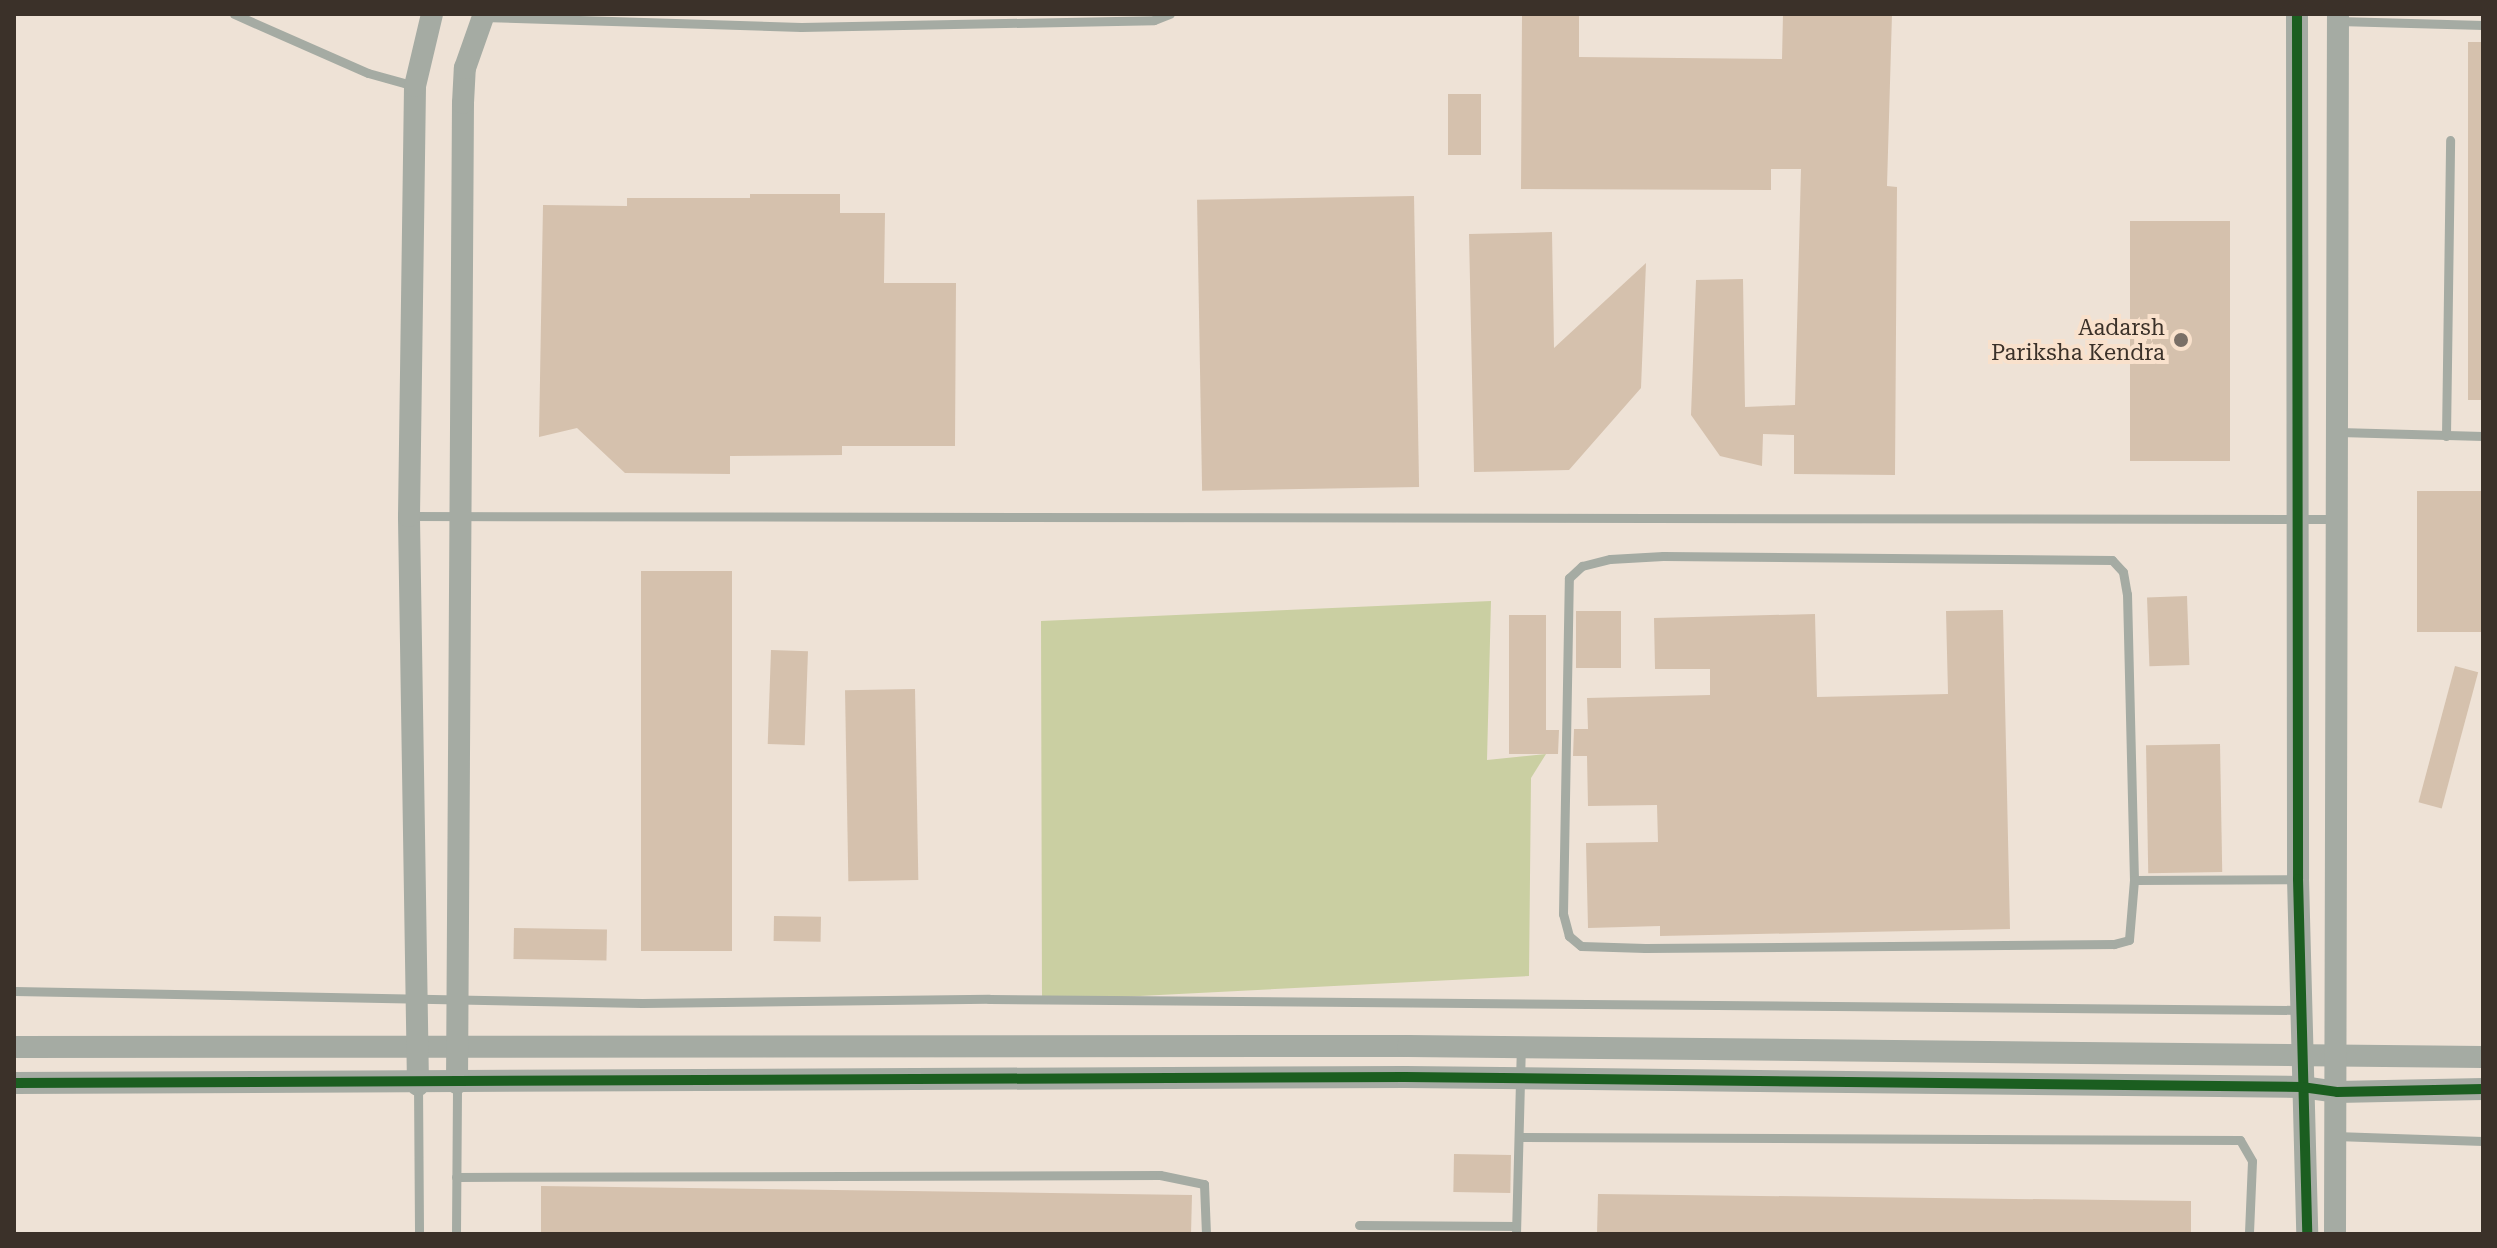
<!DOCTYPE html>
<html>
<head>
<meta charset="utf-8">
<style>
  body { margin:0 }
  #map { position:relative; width:2497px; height:1248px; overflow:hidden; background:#eee2d6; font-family:"Roboto Serif",serif }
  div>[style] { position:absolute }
  .green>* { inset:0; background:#cacfa2 }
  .building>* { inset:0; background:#d5c1ad; transform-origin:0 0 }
  .service>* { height:9px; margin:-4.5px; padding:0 4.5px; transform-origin:4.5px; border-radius:4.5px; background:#a5aba3 }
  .tertiary>* { height:22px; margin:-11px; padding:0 11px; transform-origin:11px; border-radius:11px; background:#a5aba3 }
  .cycleway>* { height:10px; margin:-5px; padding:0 5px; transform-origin:5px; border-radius:5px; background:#1b5e20 }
  .dots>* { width:22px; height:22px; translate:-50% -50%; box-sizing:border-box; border:4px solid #f9e1cc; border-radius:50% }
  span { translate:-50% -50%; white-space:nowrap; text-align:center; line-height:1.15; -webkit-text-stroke:8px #f9e1cc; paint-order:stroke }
  .poi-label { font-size:22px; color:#3b3129 }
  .right { translate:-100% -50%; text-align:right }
  .frame { position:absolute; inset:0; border:16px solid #3b3129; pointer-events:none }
</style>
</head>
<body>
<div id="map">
  <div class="green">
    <i style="clip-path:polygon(1491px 601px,1487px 760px,1546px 754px,1531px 778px,1529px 976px,1042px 1001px,1041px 621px)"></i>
  </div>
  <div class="building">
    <i style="clip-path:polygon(1522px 14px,1579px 14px,1579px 57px,1782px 59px,1783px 14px,1892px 14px,1887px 186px,1897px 187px,1895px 475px,1794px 474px,1794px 435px,1763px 434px,1762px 466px,1720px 456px,1691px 415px,1696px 280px,1743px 279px,1745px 407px,1795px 405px,1801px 169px,1771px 169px,1771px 190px,1521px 189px)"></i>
    <i style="left:2468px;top:42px;width:15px;height:358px"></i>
    <i style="left:1448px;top:94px;width:33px;height:61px"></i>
    <i style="clip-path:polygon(750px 194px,840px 194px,840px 213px,885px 213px,884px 283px,956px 283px,955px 446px,842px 446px,842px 455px,730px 456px,730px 474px,625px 473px,577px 428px,539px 437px,543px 205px,627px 206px,627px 198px,750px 198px)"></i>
    <i style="left:1414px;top:196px;width:291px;height:217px;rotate:89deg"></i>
    <i style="left:2130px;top:221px;width:100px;height:240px"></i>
    <i style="clip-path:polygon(1552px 232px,1554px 348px,1646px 263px,1641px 388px,1569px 470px,1474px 472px,1469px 234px)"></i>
    <i style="left:2417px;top:491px;width:66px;height:141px"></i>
    <i style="left:732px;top:571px;width:380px;height:91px;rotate:90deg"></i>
    <i style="left:2187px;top:596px;width:69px;height:40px;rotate:88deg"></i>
    <i style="clip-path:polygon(2003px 610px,2010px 929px,1660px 936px,1660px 926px,1588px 928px,1586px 843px,1658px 842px,1657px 805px,1588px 806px,1587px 756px,1573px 756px,1574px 729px,1588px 729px,1587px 698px,1710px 695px,1710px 669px,1655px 669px,1654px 618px,1815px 614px,1817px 697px,1948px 694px,1946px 611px)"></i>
    <i style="left:1576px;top:611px;width:45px;height:57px"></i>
    <i style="clip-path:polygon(1509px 615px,1546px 615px,1546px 730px,1559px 730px,1558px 754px,1509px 754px)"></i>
    <i style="left:771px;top:650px;width:37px;height:94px;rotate:2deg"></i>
    <i style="left:2455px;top:666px;width:24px;height:141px;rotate:15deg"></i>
    <i style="left:915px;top:689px;width:191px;height:70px;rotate:89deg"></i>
    <i style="left:2220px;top:744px;width:128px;height:74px;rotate:89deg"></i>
    <i style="left:774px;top:916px;width:47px;height:25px;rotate:1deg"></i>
    <i style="left:514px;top:928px;width:93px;height:31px;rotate:1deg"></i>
    <i style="left:1454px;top:1154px;width:57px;height:38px;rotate:1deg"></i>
    <i style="clip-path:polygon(541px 1186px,1192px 1195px,1191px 1234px,541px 1234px)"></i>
    <i style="clip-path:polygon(1598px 1194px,2191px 1201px,2191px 1234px,1597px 1234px)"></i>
  </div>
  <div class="service">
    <i style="left:234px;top:14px;width:146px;rotate:23.8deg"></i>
    <i style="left:368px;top:73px;width:49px;rotate:15.5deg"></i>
    <i style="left:483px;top:17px;width:318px;rotate:1.8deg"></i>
    <i style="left:801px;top:27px;width:353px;rotate:-1.1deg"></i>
    <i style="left:1154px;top:20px;width:17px;rotate:-21deg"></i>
    <i style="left:2338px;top:21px;width:145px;rotate:1.6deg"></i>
    <i style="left:2339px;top:432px;width:144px;rotate:1.6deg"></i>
    <i style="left:2446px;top:436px;width:296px;rotate:-89.2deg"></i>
    <i style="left:409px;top:516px;width:1928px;rotate:0.09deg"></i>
    <i style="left:1663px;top:556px;width:449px;rotate:0.5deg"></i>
    <i style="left:2112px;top:560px;width:16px;rotate:47deg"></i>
    <i style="left:2123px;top:572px;width:22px;rotate:80deg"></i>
    <i style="left:2127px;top:594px;width:286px;rotate:88.6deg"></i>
    <i style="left:2134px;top:880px;width:60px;rotate:94.8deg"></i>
    <i style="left:2129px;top:940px;width:16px;rotate:165deg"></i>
    <i style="left:2114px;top:944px;width:469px;rotate:179.5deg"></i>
    <i style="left:1645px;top:948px;width:64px;rotate:-178.2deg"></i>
    <i style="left:1581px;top:946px;width:16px;rotate:-140deg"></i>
    <i style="left:1569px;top:936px;width:23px;rotate:-105deg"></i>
    <i style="left:1563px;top:914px;width:336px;rotate:-89deg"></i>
    <i style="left:1569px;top:578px;width:18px;rotate:-43deg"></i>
    <i style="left:1582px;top:566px;width:29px;rotate:-14deg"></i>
    <i style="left:1610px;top:559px;width:53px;rotate:-3.2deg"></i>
    <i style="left:2134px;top:880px;width:164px;rotate:-0.3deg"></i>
    <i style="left:14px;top:991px;width:628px;rotate:1.09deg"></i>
    <i style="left:642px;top:1003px;width:347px;rotate:-0.7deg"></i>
    <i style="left:989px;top:999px;width:1311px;rotate:0.48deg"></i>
    <i style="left:418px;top:1085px;width:149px;rotate:89.6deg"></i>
    <i style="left:2335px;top:1136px;width:148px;rotate:1.9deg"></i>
    <i style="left:1522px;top:1137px;width:718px;rotate:0.24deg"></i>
    <i style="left:2240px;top:1140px;width:24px;rotate:60deg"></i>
    <i style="left:2252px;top:1161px;width:73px;rotate:92.4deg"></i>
    <i style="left:456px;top:1177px;width:704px;rotate:-0.16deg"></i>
    <i style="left:1160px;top:1175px;width:45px;rotate:11.6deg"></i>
    <i style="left:1204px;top:1184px;width:50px;rotate:87.7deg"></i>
    <i style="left:1359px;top:1225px;width:157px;rotate:0.4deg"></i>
    <i style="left:456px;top:1234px;width:151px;rotate:-89.6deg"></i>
    <i style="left:1516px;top:1234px;width:187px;rotate:-88.5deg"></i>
  </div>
  <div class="tertiary">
    <i style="left:2297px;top:14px;width:865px;rotate:89.93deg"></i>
    <i style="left:2298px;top:879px;width:355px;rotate:88.5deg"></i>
    <i style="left:14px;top:1047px;width:1394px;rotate:-0.04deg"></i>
    <i style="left:1408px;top:1046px;width:1075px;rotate:0.59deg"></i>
    <i style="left:14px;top:1083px;width:1391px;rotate:-0.25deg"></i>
    <i style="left:1405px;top:1077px;width:897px;rotate:0.64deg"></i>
    <i style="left:2302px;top:1087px;width:35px;rotate:8deg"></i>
    <i style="left:2337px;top:1092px;width:146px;rotate:-1.2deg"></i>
    <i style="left:457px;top:1083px;width:980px;rotate:-89.65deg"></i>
    <i style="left:463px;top:103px;width:35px;rotate:-87deg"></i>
    <i style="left:465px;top:68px;width:57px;rotate:-70.6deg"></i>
    <i style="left:418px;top:1085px;width:569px;rotate:-90.91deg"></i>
    <i style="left:409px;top:516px;width:430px;rotate:-89.2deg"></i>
    <i style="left:415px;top:86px;width:74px;rotate:-76.7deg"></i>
    <i style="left:2335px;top:1234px;width:1220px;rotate:-89.86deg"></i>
  </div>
  <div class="cycleway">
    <i style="left:2297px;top:14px;width:865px;rotate:89.93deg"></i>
    <i style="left:2298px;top:879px;width:355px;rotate:88.5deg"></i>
    <i style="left:14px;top:1083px;width:1391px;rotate:-0.25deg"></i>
    <i style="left:1405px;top:1077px;width:897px;rotate:0.64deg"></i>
    <i style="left:2302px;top:1087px;width:35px;rotate:8deg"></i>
    <i style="left:2337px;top:1092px;width:146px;rotate:-1.2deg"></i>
  </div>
  <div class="dots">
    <i style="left:2181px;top:340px;background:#7a6f66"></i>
  </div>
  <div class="poi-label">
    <span class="right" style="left:2165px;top:340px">Aadarsh<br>Pariksha Kendra</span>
  </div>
  <div class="frame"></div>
</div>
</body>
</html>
